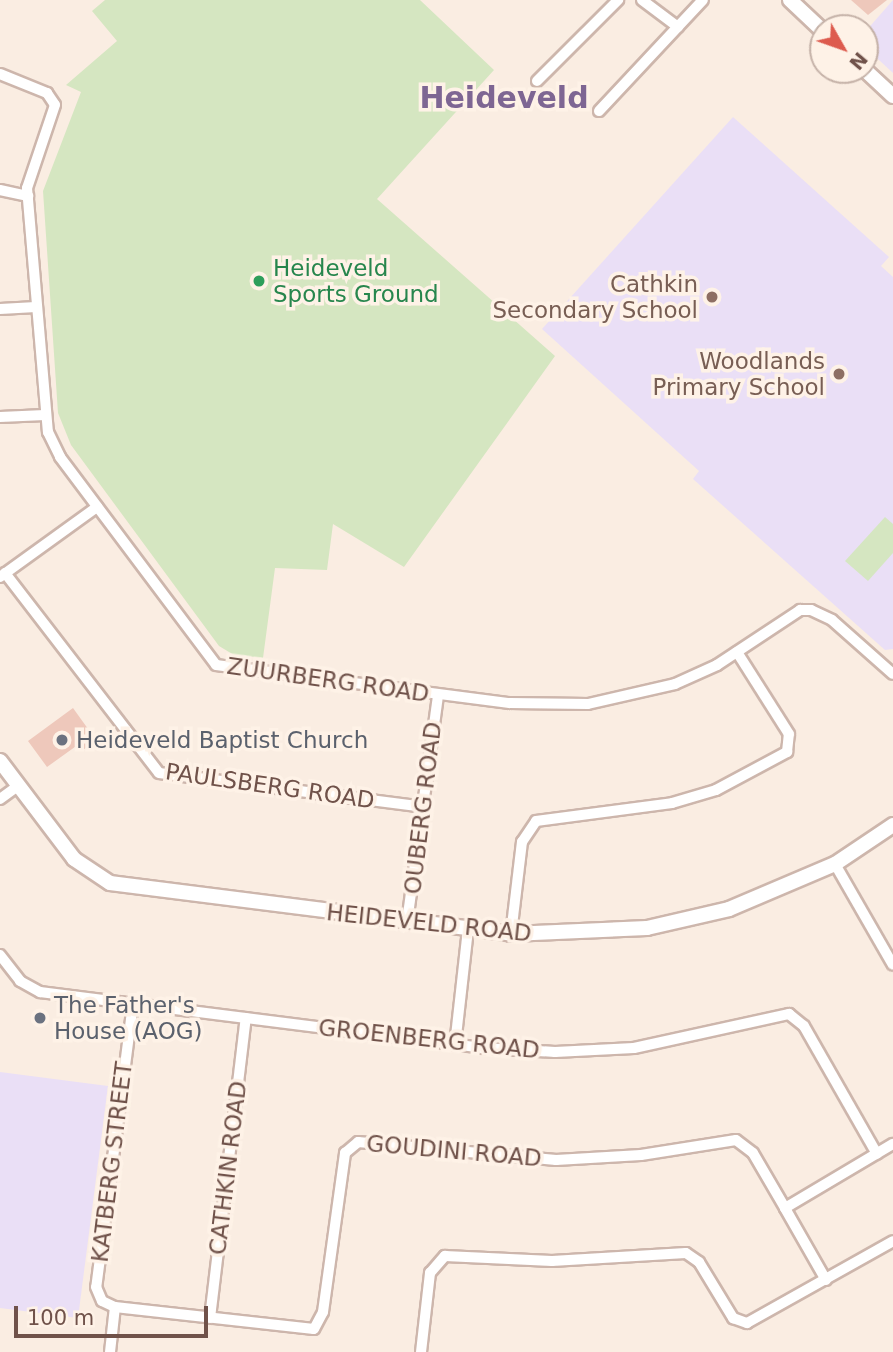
<!DOCTYPE html>
<html>
<head>
<meta charset="utf-8">
<style>
  body { margin:0 }
  #map { position:relative; width:893px; height:1352px; overflow:hidden; background:#faede2; font-family:"DejaVu Sans",sans-serif }
  div>[style] { position:absolute }
  .education>* { inset:0; background:#eadff6 }
  .green>* { inset:0; background:#d5e6c1 }
  .building>* { inset:0; background:#eec8bb }
  .roads { filter:drop-shadow(2px 0 #cdb6ac) drop-shadow(-2px 0 #cdb6ac) drop-shadow(0 2px #cdb6ac) drop-shadow(0 -2px #cdb6ac) }
  .minor>* { height:10px; margin:-5px; padding:0 5px; transform-origin:5px; border-radius:5px; background:#fff }
  .tertiary>* { height:14px; margin:-7px; padding:0 7px; transform-origin:7px; border-radius:7px; background:#fff }
  .dots>* { width:19px; height:19px; translate:-50% -50%; box-sizing:border-box; border:4px solid #fef2e7; border-radius:50% }
  span { translate:-50% -50%; white-space:nowrap; text-align:center; line-height:1.15; -webkit-text-stroke:7px #fef2e7; paint-order:stroke }
  .leisure-label { font-size:23px; color:#27864d }
  .left { translate:0 -50%; text-align:left }
  .education-label { font-size:23px; color:#785e54 }
  .right { translate:-100% -50%; text-align:right }
  .street-label { font-size:23px; color:#70524a }
  .worship-label { font-size:23px; color:#5b616d }
  .district-label { font-size:30px; color:#7e6693; font-weight:700 }
  .north { position:absolute; left:809px; top:14px; width:70px; height:70px; box-sizing:border-box; background:#fef2e7; border:2px solid #c5b2a8; border-radius:50%; rotate:130deg; font-size:19px; font-weight:700; line-height:28px; text-align:center; color:#70524a }
  .north::after { content:''; display:block; margin:auto; width:24px; height:32px; background:#dd5b4e; clip-path:polygon(50% 0,100% 100%,50% 72%,0 100%) }
  .scale { position:absolute; left:14px; top:1306px; width:194px; height:32px; box-sizing:border-box; border:4px solid #70524a; border-top:0; padding-left:9px; font-size:21px; line-height:24px; white-space:nowrap; color:#70524a; -webkit-text-stroke:5px #fef2e7; paint-order:stroke }
</style>
</head>
<body>
<div id="map">
  <div class="education">
    <i style="clip-path:polygon(893px 0,893px 73px,865px 47px,865px 32px)"></i>
    <i style="clip-path:polygon(733px 117px,889px 257px,881px 266px,893px 277px,893px 649px,885px 650px,693px 479px,699px 471px,542px 329px)"></i>
    <i style="clip-path:polygon(0 1072px,108px 1086px,78px 1318px,0 1308px)"></i>
  </div>
  <div class="green">
    <i style="clip-path:polygon(105px 0,420px 0,494px 70px,377px 199px,555px 356px,404px 567px,333px 524px,327px 570px,275px 568px,263px 658px,234px 655px,219px 646px,71px 445px,58px 413px,43px 191px,81px 92px,66px 85px,117px 41px,92px 11px)"></i>
    <i style="clip-path:polygon(885px 517px,893px 524px,893px 553px,868px 581px,845px 561px)"></i>
  </div>
  <div class="building">
    <i style="clip-path:polygon(851px 0,887px 0,868px 15px)"></i>
    <i style="clip-path:polygon(73px 708px,96px 740px,83px 750px,79px 744px,47px 767px,28px 741px)"></i>
  </div>
  <div class="roads">
    <div class="minor">
      <i style="left:642px;top:0;width:45px;rotate:36.9deg"></i>
      <i style="left:0;top:74px;width:51px;rotate:22deg"></i>
      <i style="left:47px;top:93px;width:14px;rotate:56deg"></i>
      <i style="left:55px;top:105px;width:88px;rotate:108.6deg"></i>
      <i style="left:27px;top:188px;width:245px;rotate:85.1deg"></i>
      <i style="left:48px;top:432px;width:28px;rotate:64deg"></i>
      <i style="left:60px;top:457px;width:260px;rotate:53.1deg"></i>
      <i style="left:216px;top:665px;width:296px;rotate:7.4deg"></i>
      <i style="left:510px;top:703px;width:78px;rotate:0.7deg"></i>
      <i style="left:588px;top:704px;width:89px;rotate:-12.9deg"></i>
      <i style="left:675px;top:684px;width:46px;rotate:-24.3deg"></i>
      <i style="left:717px;top:665px;width:100px;rotate:-33.5deg"></i>
      <i style="left:800px;top:610px;width:11px"></i>
      <i style="left:811px;top:610px;width:23px;rotate:25deg"></i>
      <i style="left:832px;top:620px;width:81px;rotate:41.5deg"></i>
      <i style="left:537px;top:81px;width:115px;rotate:-45deg"></i>
      <i style="left:599px;top:111px;width:152px;rotate:-46.9deg"></i>
      <i style="left:0;top:190px;width:29px;rotate:12deg"></i>
      <i style="left:0;top:309px;width:36px;rotate:-3deg"></i>
      <i style="left:0;top:417px;width:45px;rotate:-2.5deg"></i>
      <i style="left:5px;top:573px;width:252px;rotate:52.4deg"></i>
      <i style="left:159px;top:773px;width:266px;rotate:7.3deg"></i>
      <i style="left:0;top:577px;width:120px;rotate:-35.8deg"></i>
      <i style="left:0;top:799px;width:22px;rotate:-36deg"></i>
      <i style="left:835px;top:864px;width:116px;rotate:60.1deg"></i>
      <i style="left:407px;top:922px;width:229px;rotate:-82.2deg"></i>
      <i style="left:511px;top:934px;width:93px;rotate:-83.2deg"></i>
      <i style="left:522px;top:842px;width:25px;rotate:-56deg"></i>
      <i style="left:536px;top:821px;width:137px;rotate:-7.5deg"></i>
      <i style="left:672px;top:803px;width:46px;rotate:-16.5deg"></i>
      <i style="left:716px;top:790px;width:81px;rotate:-28.2deg"></i>
      <i style="left:787px;top:752px;width:18px;rotate:-84deg"></i>
      <i style="left:789px;top:734px;width:97px;rotate:-122.4deg"></i>
      <i style="left:0;top:955px;width:33px;rotate:52deg"></i>
      <i style="left:20px;top:981px;width:23px;rotate:29deg"></i>
      <i style="left:40px;top:992px;width:446px;rotate:7.2deg"></i>
      <i style="left:482px;top:1048px;width:73px;rotate:3.1deg"></i>
      <i style="left:555px;top:1052px;width:79px;rotate:-2.9deg"></i>
      <i style="left:634px;top:1048px;width:159px;rotate:-12.4deg"></i>
      <i style="left:789px;top:1014px;width:19px;rotate:39deg"></i>
      <i style="left:804px;top:1026px;width:147px;rotate:60.3deg"></i>
      <i style="left:133px;top:1004px;width:285px;rotate:97.4deg"></i>
      <i style="left:96px;top:1287px;width:15px;rotate:67deg"></i>
      <i style="left:102px;top:1301px;width:14px;rotate:25deg"></i>
      <i style="left:115px;top:1307px;width:200px;rotate:6.3deg"></i>
      <i style="left:314px;top:1329px;width:19px;rotate:-62deg"></i>
      <i style="left:323px;top:1312px;width:161px;rotate:-82.1deg"></i>
      <i style="left:345px;top:1153px;width:17px;rotate:-40deg"></i>
      <i style="left:358px;top:1142px;width:199px;rotate:5.2deg"></i>
      <i style="left:556px;top:1160px;width:85px;rotate:-3.4deg"></i>
      <i style="left:641px;top:1155px;width:96px;rotate:-9deg"></i>
      <i style="left:736px;top:1140px;width:21px;rotate:37deg"></i>
      <i style="left:753px;top:1153px;width:64px;rotate:59.8deg"></i>
      <i style="left:455px;top:1045px;width:117px;rotate:-83.6deg"></i>
      <i style="left:826px;top:1280px;width:83px;rotate:-119.7deg"></i>
      <i style="left:785px;top:1208px;width:126px;rotate:-30.7deg"></i>
      <i style="left:210px;top:1318px;width:302px;rotate:-83.2deg"></i>
      <i style="left:110px;top:1352px;width:45px;rotate:-83.7deg"></i>
      <i style="left:421px;top:1352px;width:80px;rotate:-83.5deg"></i>
      <i style="left:430px;top:1273px;width:23px;rotate:-49deg"></i>
      <i style="left:445px;top:1256px;width:107px;rotate:2.7deg"></i>
      <i style="left:552px;top:1261px;width:134px;rotate:-3.4deg"></i>
      <i style="left:686px;top:1253px;width:16px;rotate:35deg"></i>
      <i style="left:699px;top:1262px;width:66px;rotate:58.7deg"></i>
      <i style="left:733px;top:1318px;width:15px;rotate:20deg"></i>
      <i style="left:747px;top:1323px;width:167px;rotate:-29.3deg"></i>
    </div>
    <div class="tertiary">
      <i style="left:790px;top:0;width:45px;rotate:43.2deg"></i>
      <i style="left:865px;top:70px;width:38px;rotate:43deg"></i>
      <i style="left:0;top:761px;width:123px;rotate:52.9deg"></i>
      <i style="left:74px;top:859px;width:43px;rotate:33.7deg"></i>
      <i style="left:110px;top:883px;width:404px;rotate:7.2deg"></i>
      <i style="left:511px;top:934px;width:136px;rotate:-2.5deg"></i>
      <i style="left:647px;top:928px;width:84px;rotate:-13deg"></i>
      <i style="left:729px;top:909px;width:115px;rotate:-23deg"></i>
      <i style="left:835px;top:864px;width:70px;rotate:-33.9deg"></i>
    </div>
  </div>
  <div class="dots">
    <i style="left:259px;top:281px;background:#2e9e5b"></i>
    <i style="left:712px;top:297px;background:#8d6e63"></i>
    <i style="left:839px;top:374px;background:#8d6e63"></i>
    <i style="left:62px;top:740px;background:#6b7280"></i>
    <i style="left:40px;top:1018px;background:#6b7280"></i>
  </div>
  <div class="leisure-label">
    <span class="left" style="left:273px;top:281px">Heideveld<br>Sports Ground</span>
  </div>
  <div class="education-label">
    <span class="right" style="left:698px;top:297px">Cathkin<br>Secondary School</span>
    <span class="right" style="left:825px;top:374px">Woodlands<br>Primary School</span>
  </div>
  <div class="street-label">
    <span style="left:328px;top:680px;rotate:8deg">ZUURBERG ROAD</span>
    <span style="left:270px;top:786px;rotate:8deg">PAULSBERG ROAD</span>
    <span style="left:423px;top:808px;rotate:-83deg">OUBERG ROAD</span>
    <span style="left:429px;top:923px;rotate:6deg">HEIDEVELD ROAD</span>
    <span style="left:429px;top:1039px;rotate:6deg">GROENBERG ROAD</span>
    <span style="left:454px;top:1151px;rotate:5deg">GOUDINI ROAD</span>
    <span style="left:112px;top:1162px;rotate:-83deg">KATBERG STREET</span>
    <span style="left:228px;top:1168px;rotate:-83deg">CATHKIN ROAD</span>
  </div>
  <div class="worship-label">
    <span class="left" style="left:76px;top:740px">Heideveld Baptist Church</span>
    <span class="left" style="left:54px;top:1018px">The Father's<br>House (AOG)</span>
  </div>
  <div class="district-label">
    <span style="left:504px;top:98px">Heideveld</span>
  </div>
  <div class="north">N</div>
  <div class="scale">100 m</div>
</div>
</body>
</html>
